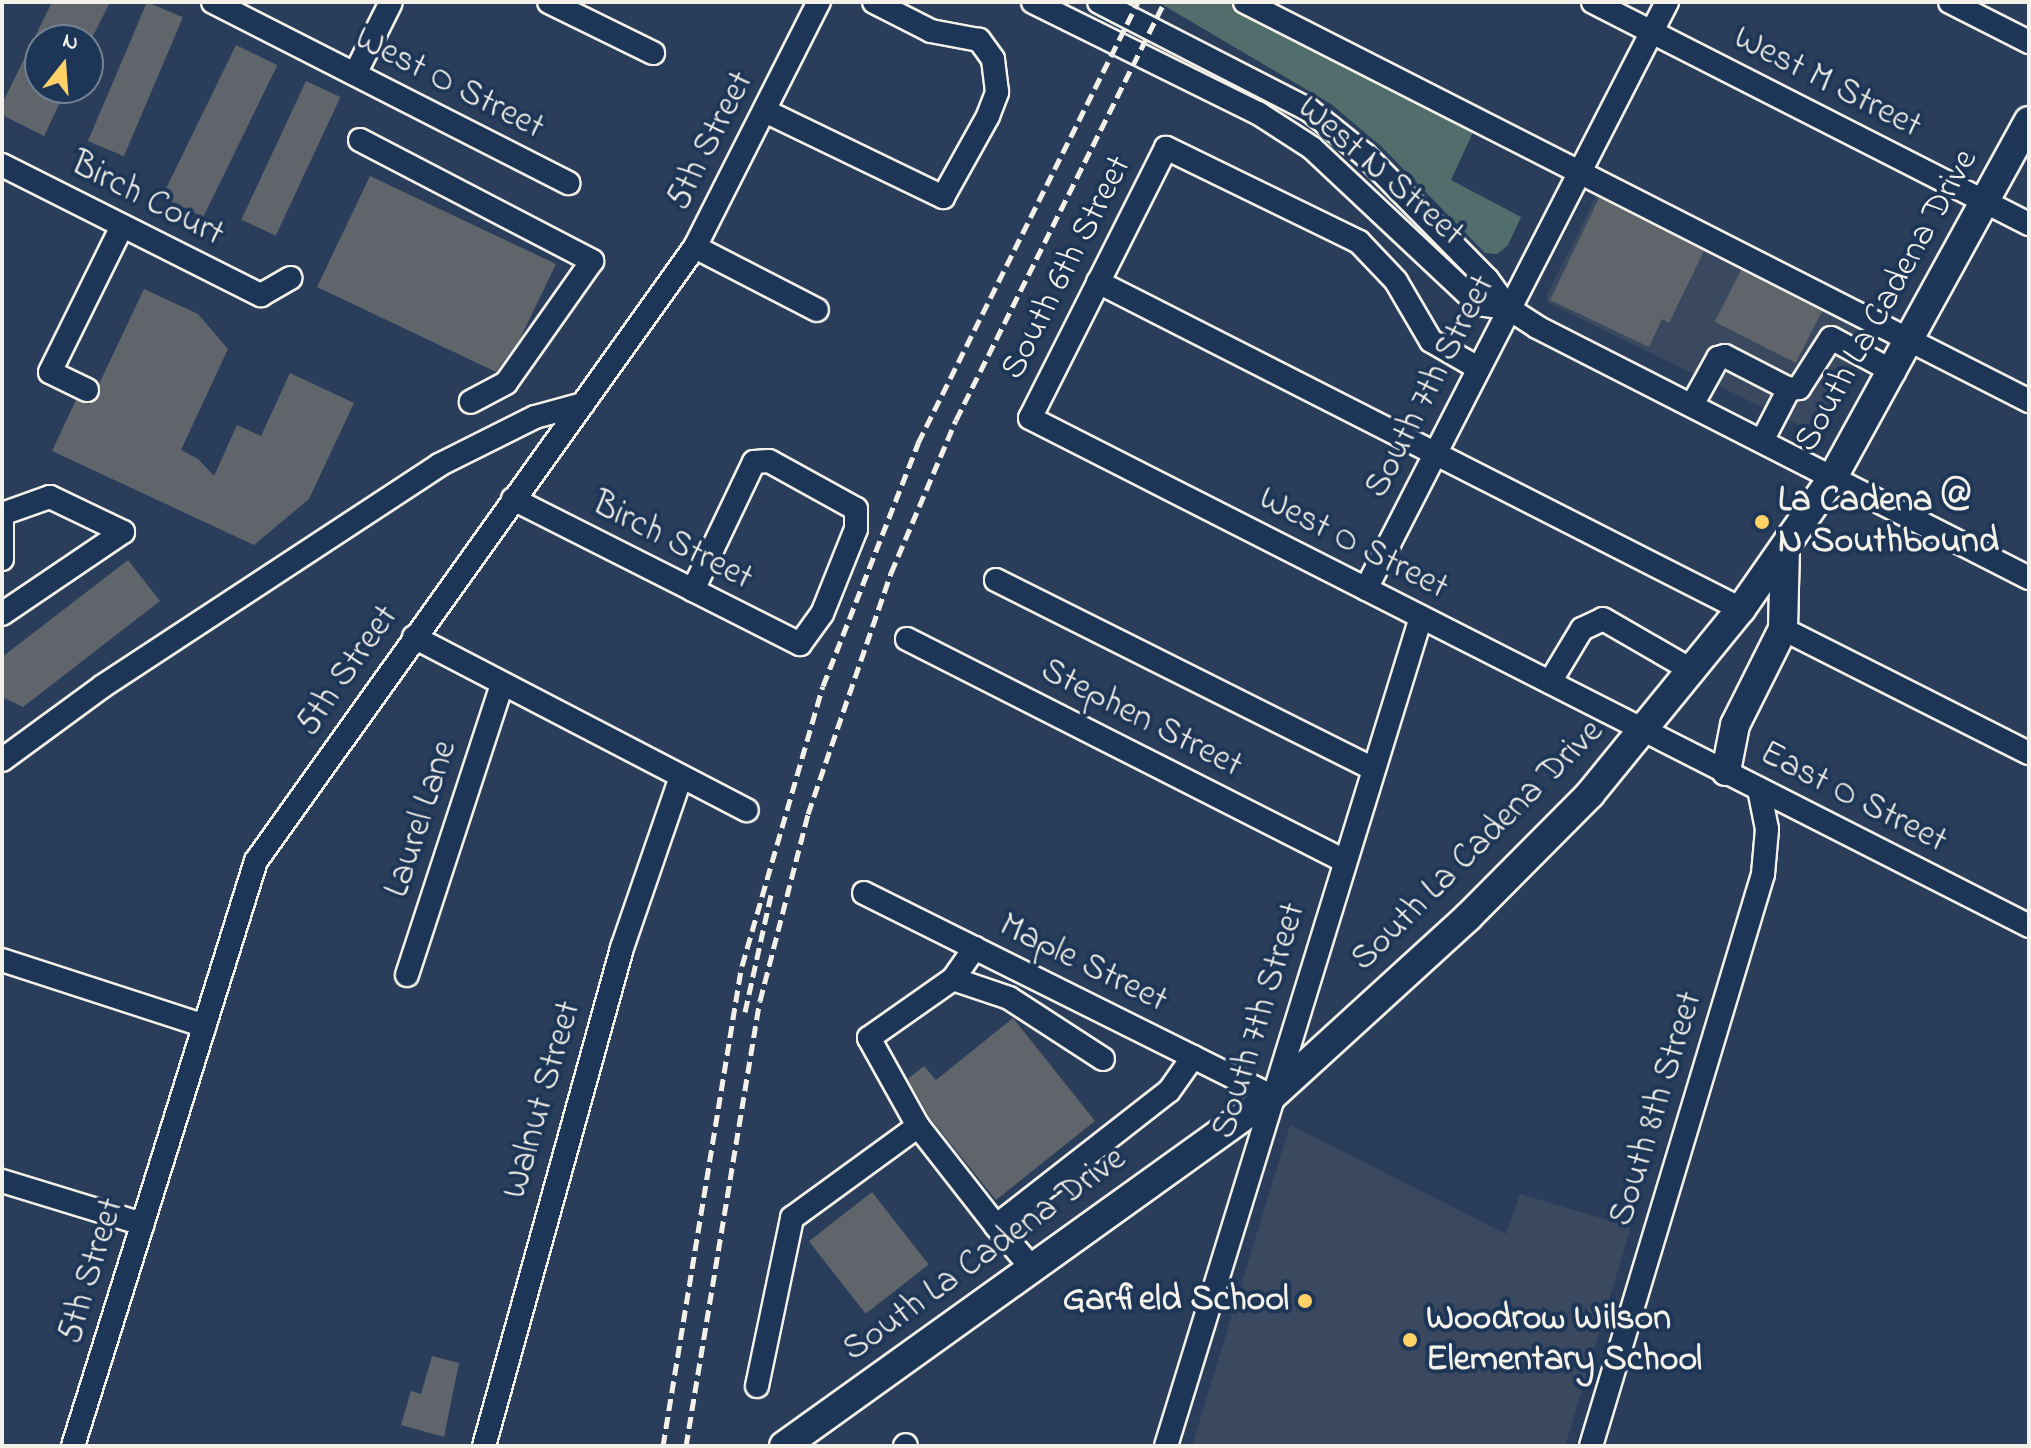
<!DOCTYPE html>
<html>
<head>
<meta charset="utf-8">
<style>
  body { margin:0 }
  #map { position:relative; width:2031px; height:1448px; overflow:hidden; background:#2a3e5b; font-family:"Indie Flower",sans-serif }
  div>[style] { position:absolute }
  .built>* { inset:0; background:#3a4960 }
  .green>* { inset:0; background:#516e6c }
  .building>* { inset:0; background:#60646b; transform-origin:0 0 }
  .roads { filter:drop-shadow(2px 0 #f4f1e8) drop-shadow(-2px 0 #f4f1e8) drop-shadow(0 2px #f4f1e8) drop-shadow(0 -2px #f4f1e8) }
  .minor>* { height:22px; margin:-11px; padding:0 11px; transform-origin:11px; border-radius:11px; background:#1d3557 }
  .major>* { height:28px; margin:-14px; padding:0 14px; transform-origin:14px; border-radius:14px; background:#1d3557 }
  .rail>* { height:5px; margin-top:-2.5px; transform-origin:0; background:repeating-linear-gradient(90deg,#f4f1e8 0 12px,transparent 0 18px) }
  .dots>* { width:22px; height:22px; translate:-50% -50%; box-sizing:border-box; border:4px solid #1d3557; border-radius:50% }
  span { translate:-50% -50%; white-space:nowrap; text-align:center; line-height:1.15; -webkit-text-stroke:8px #1d3557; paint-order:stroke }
  .street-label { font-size:36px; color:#f4f1e8 }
  .poi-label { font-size:36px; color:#f4f1e8; font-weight:700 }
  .left { translate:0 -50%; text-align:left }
  .right { translate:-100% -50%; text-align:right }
  .frame { position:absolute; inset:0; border:4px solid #f4f1e8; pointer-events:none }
  .north { position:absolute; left:24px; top:24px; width:80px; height:80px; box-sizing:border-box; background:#1d3557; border:2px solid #738091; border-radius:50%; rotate:17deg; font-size:22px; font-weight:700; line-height:32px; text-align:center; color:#f4f1e8 }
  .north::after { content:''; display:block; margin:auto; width:28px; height:36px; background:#ffd166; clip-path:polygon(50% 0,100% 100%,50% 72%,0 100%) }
</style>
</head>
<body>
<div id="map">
  <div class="built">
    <i style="clip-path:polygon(1598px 192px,1875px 327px,1816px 424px,1799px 425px,1548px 303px,1547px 295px)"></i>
    <i style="clip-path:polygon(1290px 1125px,1506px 1234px,1520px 1194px,1631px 1227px,1565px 1446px,1192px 1446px)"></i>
  </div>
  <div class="green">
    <i style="clip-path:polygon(1158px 2px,1229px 2px,1475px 128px,1451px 180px,1521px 217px,1508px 245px,1497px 254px,1485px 253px,1381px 146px,1331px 104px)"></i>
  </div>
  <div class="building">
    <i style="clip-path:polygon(52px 2px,110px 2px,91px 40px,40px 40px,40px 88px,67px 88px,44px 136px,2px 115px,2px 104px)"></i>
    <i style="left:147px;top:2px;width:39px;height:151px;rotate:23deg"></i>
    <i style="left:236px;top:45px;width:46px;height:169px;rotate:26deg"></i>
    <i style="left:306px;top:81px;width:38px;height:153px;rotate:25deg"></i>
    <i style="clip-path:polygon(370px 176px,556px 264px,520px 339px,496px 372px,317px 287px)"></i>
    <i style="clip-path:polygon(1599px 198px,1704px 251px,1669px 323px,1662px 319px,1649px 347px,1550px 300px)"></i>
    <i style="left:1741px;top:270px;width:91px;height:58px;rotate:27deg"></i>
    <i style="clip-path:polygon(144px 289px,198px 314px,228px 349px,181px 450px,198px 459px,214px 476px,237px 425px,261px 436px,290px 373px,354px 403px,309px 499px,254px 545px,52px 451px,76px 400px,89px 404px,99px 397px,99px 384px)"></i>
    <i style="clip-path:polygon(128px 560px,160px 601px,23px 707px,2px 697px,2px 657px)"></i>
    <i style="clip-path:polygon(1013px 1018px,1095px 1121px,996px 1200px,930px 1118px,908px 1079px,924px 1066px,936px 1080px)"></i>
    <i style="left:872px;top:1192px;width:92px;height:80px;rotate:52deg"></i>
    <i style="clip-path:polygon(432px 1356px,459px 1363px,444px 1437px,401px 1425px,411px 1391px,421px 1394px)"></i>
  </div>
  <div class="roads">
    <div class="minor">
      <i style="left:213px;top:2px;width:399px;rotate:27deg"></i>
      <i style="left:549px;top:2px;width:116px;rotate:26.1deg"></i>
      <i style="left:1033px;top:2px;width:251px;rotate:26.3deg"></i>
      <i style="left:1258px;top:113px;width:64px;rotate:32.9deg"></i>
      <i style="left:1312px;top:148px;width:228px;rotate:43.2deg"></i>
      <i style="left:1478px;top:304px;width:30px;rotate:8deg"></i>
      <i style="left:1099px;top:2px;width:236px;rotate:27.2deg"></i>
      <i style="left:1309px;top:110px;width:72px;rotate:38.8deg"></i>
      <i style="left:1365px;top:155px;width:174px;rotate:45.5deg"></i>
      <i style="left:1487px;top:279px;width:36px;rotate:54deg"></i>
      <i style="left:1508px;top:308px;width:35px;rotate:33deg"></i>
      <i style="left:1537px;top:327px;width:552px;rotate:27.03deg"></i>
      <i style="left:1245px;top:2px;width:880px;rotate:26.97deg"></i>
      <i style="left:1593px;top:2px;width:489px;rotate:27deg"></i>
      <i style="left:1950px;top:2px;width:89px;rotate:26.9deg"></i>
      <i style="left:355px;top:74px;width:80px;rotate:-63.4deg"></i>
      <i style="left:765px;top:111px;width:198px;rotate:25.8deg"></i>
      <i style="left:943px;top:197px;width:93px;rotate:-60.9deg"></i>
      <i style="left:988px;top:116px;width:26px;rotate:-69deg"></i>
      <i style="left:997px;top:92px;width:33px;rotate:-97deg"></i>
      <i style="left:993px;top:59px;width:24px;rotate:-126deg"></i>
      <i style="left:979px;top:40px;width:49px;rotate:-169.4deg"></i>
      <i style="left:931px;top:31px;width:64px;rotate:-153deg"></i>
      <i style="left:360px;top:140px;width:262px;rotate:27.5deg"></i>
      <i style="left:592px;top:261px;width:149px;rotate:125.2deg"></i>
      <i style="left:506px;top:383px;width:40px;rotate:152deg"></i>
      <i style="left:2px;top:165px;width:290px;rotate:26.7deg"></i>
      <i style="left:261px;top:295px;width:34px;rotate:-30deg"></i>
      <i style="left:695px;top:247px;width:137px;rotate:27.3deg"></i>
      <i style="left:1098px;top:282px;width:721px;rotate:26.96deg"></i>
      <i style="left:1478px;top:368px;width:54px;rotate:-150.1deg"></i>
      <i style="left:1431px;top:341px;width:69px;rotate:-120.3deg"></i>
      <i style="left:1396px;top:281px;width:54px;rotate:-133.5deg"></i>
      <i style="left:1359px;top:242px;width:215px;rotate:-154deg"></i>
      <i style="left:1166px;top:148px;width:302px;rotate:116.7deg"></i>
      <i style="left:1030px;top:418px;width:1121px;rotate:26.95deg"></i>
      <i style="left:87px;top:390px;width:41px;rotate:-154.1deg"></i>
      <i style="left:50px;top:372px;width:163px;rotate:-63.7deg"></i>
      <i style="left:1692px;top:405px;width:54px;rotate:-61deg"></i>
      <i style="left:1718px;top:358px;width:7px;rotate:-16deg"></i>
      <i style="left:1725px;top:356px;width:72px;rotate:27.3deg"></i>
      <i style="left:1789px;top:389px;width:10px;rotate:-6deg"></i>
      <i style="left:1799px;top:388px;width:59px;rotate:-57.4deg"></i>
      <i style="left:1831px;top:338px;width:72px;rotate:28.4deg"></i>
      <i style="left:1762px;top:441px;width:59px;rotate:-62.6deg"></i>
      <i style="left:513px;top:499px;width:202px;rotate:26.8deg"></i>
      <i style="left:693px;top:590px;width:120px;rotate:26.8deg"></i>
      <i style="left:800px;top:644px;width:37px;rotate:-54deg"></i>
      <i style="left:822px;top:614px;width:92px;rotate:-68.2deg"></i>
      <i style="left:856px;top:529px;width:20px;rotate:-90deg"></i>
      <i style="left:856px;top:509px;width:99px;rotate:-151.1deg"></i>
      <i style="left:769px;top:461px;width:15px;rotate:176deg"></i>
      <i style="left:754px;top:462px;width:142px;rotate:115.5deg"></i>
      <i style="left:2px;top:514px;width:51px;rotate:-19.5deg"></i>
      <i style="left:50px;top:497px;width:81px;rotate:25.6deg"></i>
      <i style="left:123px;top:532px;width:146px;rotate:145.9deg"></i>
      <i style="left:2px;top:518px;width:41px;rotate:90deg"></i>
      <i style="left:996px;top:580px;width:422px;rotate:26.6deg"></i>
      <i style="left:1366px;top:589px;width:660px;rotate:-62.85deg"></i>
      <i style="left:1783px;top:629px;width:275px;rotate:26.8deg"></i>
      <i style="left:414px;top:637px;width:375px;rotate:27.5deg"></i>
      <i style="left:907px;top:639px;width:491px;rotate:26.9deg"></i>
      <i style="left:1550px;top:682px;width:62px;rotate:-58.9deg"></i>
      <i style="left:1582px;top:629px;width:23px;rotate:-25deg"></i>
      <i style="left:1603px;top:619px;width:104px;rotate:30deg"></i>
      <i style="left:2px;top:760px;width:125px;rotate:-36.2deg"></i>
      <i style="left:103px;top:686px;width:402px;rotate:-33.3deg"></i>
      <i style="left:439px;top:465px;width:107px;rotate:-26.6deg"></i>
      <i style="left:535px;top:417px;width:50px;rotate:-15.2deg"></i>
      <i style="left:864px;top:893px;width:456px;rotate:26.5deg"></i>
      <i style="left:2px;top:960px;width:213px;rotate:18deg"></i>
      <i style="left:407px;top:975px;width:305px;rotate:-71.9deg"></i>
      <i style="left:953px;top:979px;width:59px;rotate:18.7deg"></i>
      <i style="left:1009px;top:998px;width:112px;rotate:33deg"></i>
      <i style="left:918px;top:1126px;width:127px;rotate:52deg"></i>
      <i style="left:2px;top:1181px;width:147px;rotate:17deg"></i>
      <i style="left:1032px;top:1268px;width:55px;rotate:-130.6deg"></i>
      <i style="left:996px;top:1226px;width:219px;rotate:-38deg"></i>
      <i style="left:1169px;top:1091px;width:42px;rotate:-54.8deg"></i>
      <i style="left:757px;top:1386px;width:172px;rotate:-78.2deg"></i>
      <i style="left:792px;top:1218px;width:156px;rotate:-36.1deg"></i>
      <i style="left:918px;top:1126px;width:101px;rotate:-119.1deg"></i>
      <i style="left:869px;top:1038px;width:103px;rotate:-35.1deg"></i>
      <i style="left:953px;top:979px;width:38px;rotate:-55deg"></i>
      <i style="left:73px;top:1446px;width:613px;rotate:-72.63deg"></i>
      <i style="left:256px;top:861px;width:755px;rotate:-54.44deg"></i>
      <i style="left:695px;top:247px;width:275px;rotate:-63.2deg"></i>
      <i style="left:484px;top:1446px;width:517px;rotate:-74.51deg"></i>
      <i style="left:622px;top:948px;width:181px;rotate:-71deg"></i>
      <i style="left:905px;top:1446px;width:1px;rotate:-45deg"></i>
      <i style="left:1166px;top:1446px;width:867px;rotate:-72.9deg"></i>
      <i style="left:1591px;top:1446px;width:597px;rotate:-73.26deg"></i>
      <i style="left:1763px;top:874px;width:45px;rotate:-84.9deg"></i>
      <i style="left:1767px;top:829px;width:41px;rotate:-101.3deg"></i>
    </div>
    <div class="major">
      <i style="left:1726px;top:771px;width:47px;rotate:-78.9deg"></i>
      <i style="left:1735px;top:725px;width:107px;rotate:-63.4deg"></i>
      <i style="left:1783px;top:629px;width:81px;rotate:-88.6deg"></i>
      <i style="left:784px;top:1446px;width:601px;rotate:-35.65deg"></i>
      <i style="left:1272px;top:1096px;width:265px;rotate:-42.4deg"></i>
      <i style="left:1468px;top:917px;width:173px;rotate:-45.2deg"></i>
      <i style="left:1590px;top:794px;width:239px;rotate:-50.8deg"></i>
      <i style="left:1741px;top:609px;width:161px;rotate:-55.1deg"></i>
      <i style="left:1833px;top:477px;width:406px;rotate:-61.2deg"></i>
    </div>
  </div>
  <div class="rail">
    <i style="left:745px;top:1012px;width:120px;rotate:-77.5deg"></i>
    <i style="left:663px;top:1446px;width:486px;rotate:-80.7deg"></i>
    <i style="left:742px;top:966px;width:291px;rotate:-73.9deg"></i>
    <i style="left:823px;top:686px;width:261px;rotate:-68.6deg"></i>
    <i style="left:918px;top:443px;width:493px;rotate:-63.5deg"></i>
    <i style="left:686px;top:1446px;width:451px;rotate:-80.6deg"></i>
    <i style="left:760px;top:1001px;width:193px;rotate:-75.6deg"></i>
    <i style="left:808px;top:814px;width:255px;rotate:-71deg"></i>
    <i style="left:891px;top:573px;width:166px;rotate:-67deg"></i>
    <i style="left:956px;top:420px;width:467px;rotate:-63.5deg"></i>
  </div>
  <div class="dots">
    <i style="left:1762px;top:522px;background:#ffd166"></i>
    <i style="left:1305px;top:1301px;background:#ffd166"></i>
    <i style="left:1410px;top:1340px;background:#ffd166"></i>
  </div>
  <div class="street-label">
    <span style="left:1827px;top:83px;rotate:27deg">West M Street</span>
    <span style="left:449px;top:84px;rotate:27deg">West O Street</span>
    <span style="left:711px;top:141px;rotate:-63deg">5th Street</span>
    <span style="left:1380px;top:172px;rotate:41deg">West N Street</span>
    <span style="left:147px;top:200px;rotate:27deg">Birch Court</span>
    <span style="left:1067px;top:268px;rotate:-63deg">South 6th Street</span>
    <span style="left:1887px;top:301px;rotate:-61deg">South La Cadena Drive</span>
    <span style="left:1431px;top:387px;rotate:-63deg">South 7th Street</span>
    <span style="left:672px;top:542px;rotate:27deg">Birch Street</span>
    <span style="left:1353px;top:544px;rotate:27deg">West O Street</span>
    <span style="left:348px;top:671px;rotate:-55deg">5th Street</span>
    <span style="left:1141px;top:719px;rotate:27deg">Stephen Street</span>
    <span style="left:1853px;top:798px;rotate:27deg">East O Street</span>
    <span style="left:422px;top:819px;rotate:-72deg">Laurel Lane</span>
    <span style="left:1478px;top:846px;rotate:-45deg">South La Cadena Drive</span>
    <span style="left:1083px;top:964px;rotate:26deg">Maple Street</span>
    <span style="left:1260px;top:1021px;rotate:-73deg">South 7th Street</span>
    <span style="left:543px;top:1100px;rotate:-74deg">Walnut Street</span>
    <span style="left:1657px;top:1109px;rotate:-73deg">South 8th Street</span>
    <span style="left:985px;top:1255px;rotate:-36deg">South La Cadena Drive</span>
    <span style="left:92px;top:1271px;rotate:-73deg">5th Street</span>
  </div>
  <div class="poi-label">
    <span class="left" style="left:1778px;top:522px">La Cadena @<br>N Southbound</span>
    <span class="right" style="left:1289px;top:1301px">Garfield School</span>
    <span class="left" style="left:1426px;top:1340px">Woodrow Wilson<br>Elementary School</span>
  </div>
  <div class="frame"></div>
  <div class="north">N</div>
</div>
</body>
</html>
